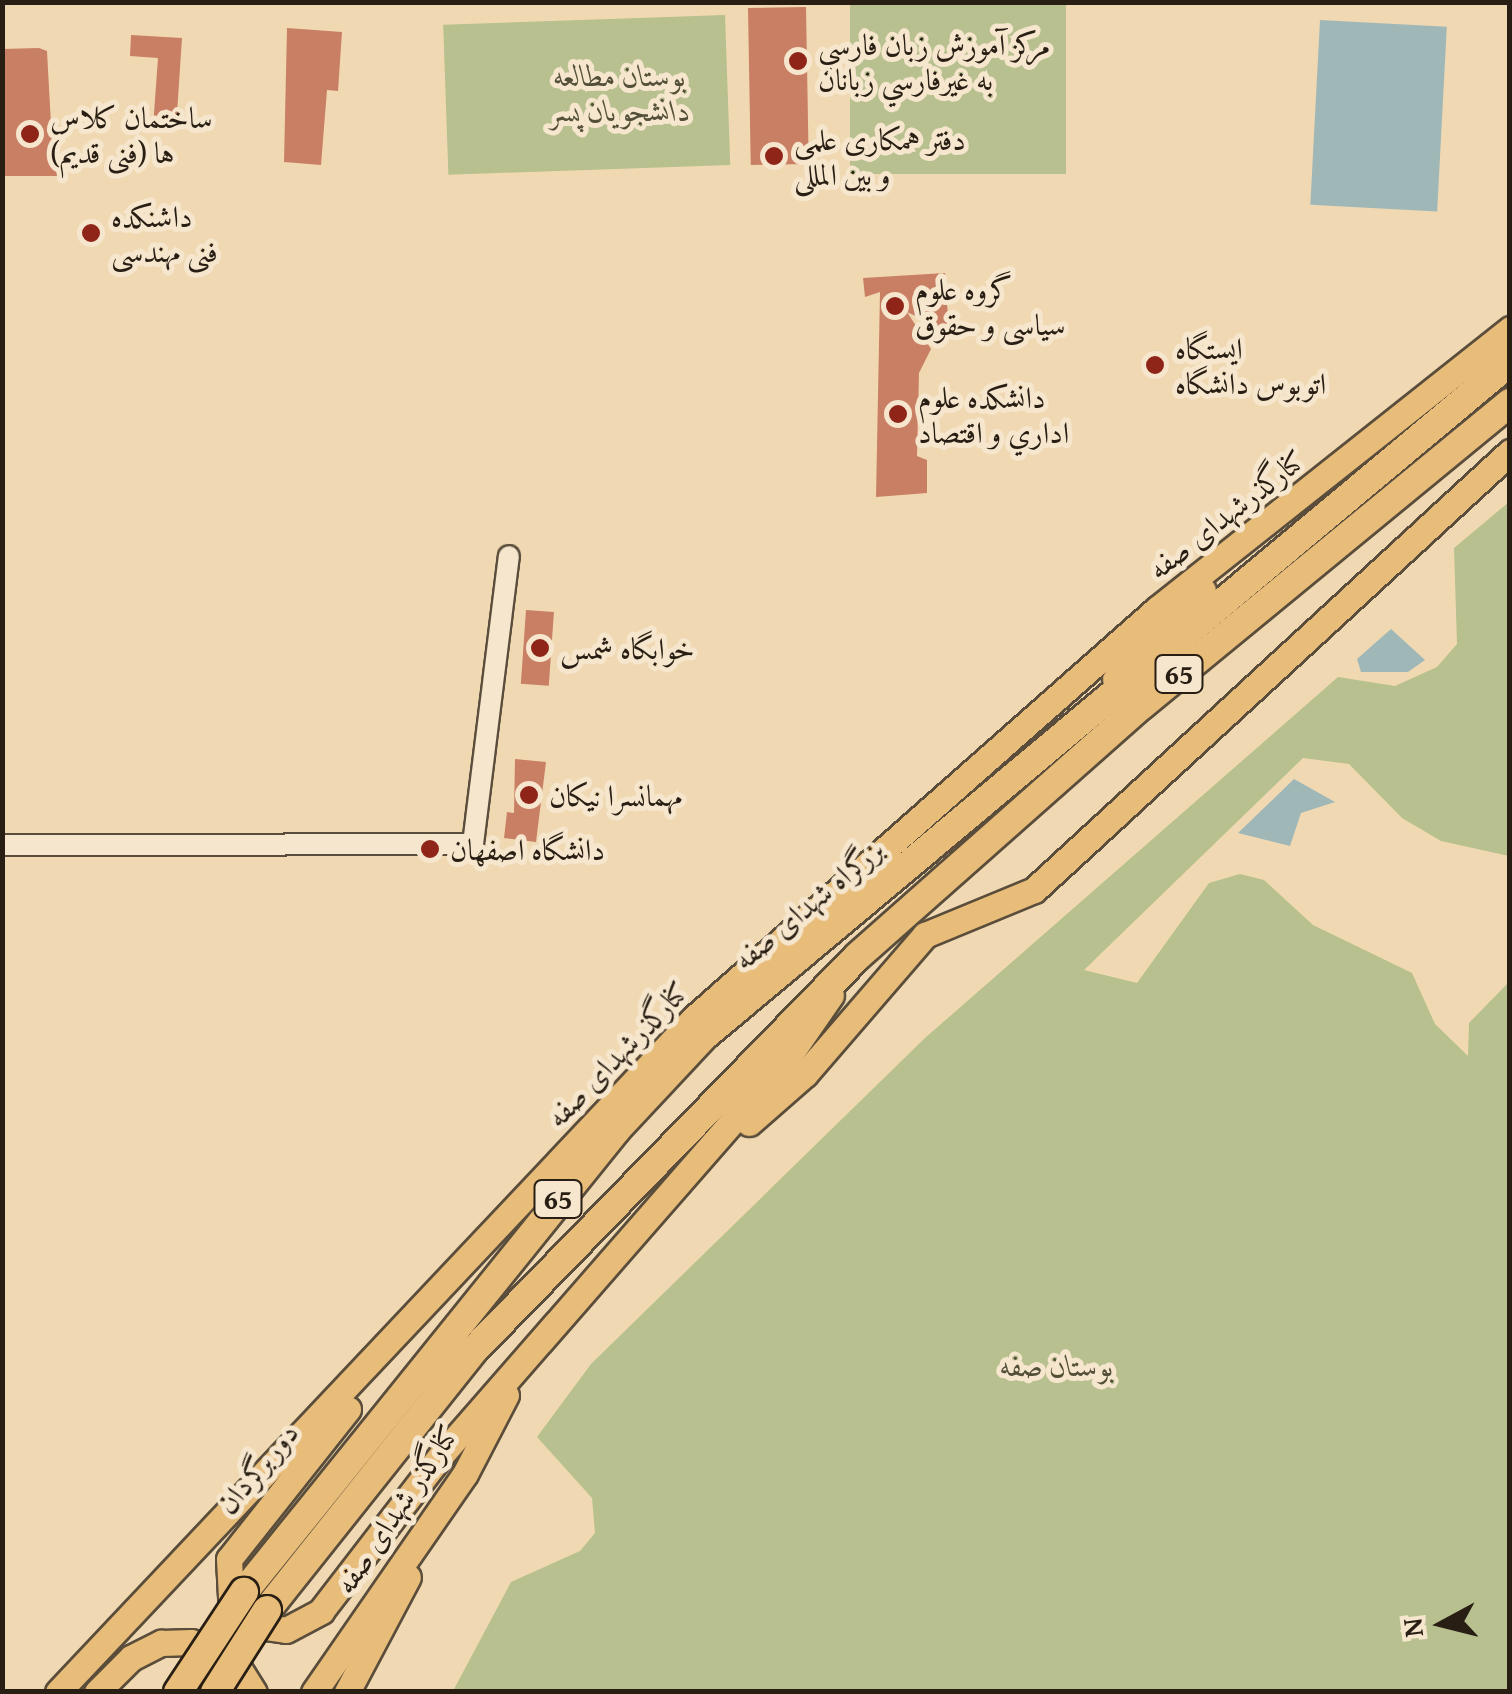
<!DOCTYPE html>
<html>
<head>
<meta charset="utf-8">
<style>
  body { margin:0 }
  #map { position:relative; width:1512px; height:1694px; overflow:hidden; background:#f0d9b2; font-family:"Gentium Book Plus",Amiri,serif }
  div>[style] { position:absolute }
  .green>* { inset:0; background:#b7c08e; transform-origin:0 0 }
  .water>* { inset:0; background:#a0b7b8; transform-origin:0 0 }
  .building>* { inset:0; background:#c97f63; transform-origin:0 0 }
  .roads { filter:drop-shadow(2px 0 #5a4d3b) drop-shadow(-2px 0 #5a4d3b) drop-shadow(0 2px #5a4d3b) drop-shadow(0 -2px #5a4d3b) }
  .minor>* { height:20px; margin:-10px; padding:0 10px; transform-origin:10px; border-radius:10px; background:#f5e6cd }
  .major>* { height:25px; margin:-12.5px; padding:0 12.5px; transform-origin:12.5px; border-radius:12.5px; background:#e8bc79 }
  .highway>* { height:28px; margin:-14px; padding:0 14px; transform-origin:14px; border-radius:14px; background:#e8bc79 }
  .bridges { filter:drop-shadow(2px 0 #281e13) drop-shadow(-2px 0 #281e13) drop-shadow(0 2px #281e13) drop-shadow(0 -2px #281e13) }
  .highway-bridge>* { height:28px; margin:-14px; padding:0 14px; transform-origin:14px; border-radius:14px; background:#e8bc79 }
  .dots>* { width:28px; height:28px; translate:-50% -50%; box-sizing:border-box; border:5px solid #f5e6cd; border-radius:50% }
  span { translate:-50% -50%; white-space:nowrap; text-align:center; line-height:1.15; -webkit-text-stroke:10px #f5e6cd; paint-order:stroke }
  .shield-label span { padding:2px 8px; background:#f5e6cd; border:2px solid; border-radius:8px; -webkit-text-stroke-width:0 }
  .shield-label { font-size:28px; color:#281e13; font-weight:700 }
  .poi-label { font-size:30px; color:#281e13 }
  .left { translate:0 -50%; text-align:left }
  .park-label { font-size:30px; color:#534f38; font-style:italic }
  .street-label { font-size:30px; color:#281e13 }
  .frame { position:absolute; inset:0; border:5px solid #281e13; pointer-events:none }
  .north { position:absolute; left:1392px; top:1574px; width:100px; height:100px; -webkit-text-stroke:8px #f5e6cd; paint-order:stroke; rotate:263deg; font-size:28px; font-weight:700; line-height:40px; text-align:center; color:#281e13 }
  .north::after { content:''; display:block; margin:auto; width:35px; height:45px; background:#281e13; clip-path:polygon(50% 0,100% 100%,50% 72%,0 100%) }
</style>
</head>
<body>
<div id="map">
  <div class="green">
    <i style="left:850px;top:3px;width:216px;height:171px"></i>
    <i style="left:725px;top:15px;width:150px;height:282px;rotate:88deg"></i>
    <i style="clip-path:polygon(1509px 502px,1509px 856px,1441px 841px,1402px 818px,1349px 764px,1303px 758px,1084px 970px,1137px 983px,1209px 883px,1240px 874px,1264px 880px,1313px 925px,1412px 973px,1435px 1024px,1468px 1056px,1469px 1023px,1509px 982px,1509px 1691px,453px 1691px,511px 1582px,580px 1551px,595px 1533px,592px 1498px,537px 1437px,591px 1364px,925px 1038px,1338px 677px,1395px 686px,1437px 667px,1457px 644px,1454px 548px)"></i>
  </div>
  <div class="water">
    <i style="left:1320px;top:20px;width:127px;height:185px;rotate:3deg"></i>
    <i style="clip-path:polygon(1391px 629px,1425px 660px,1408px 672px,1361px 672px,1357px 659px)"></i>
    <i style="clip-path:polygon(1294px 779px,1335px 802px,1301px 813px,1290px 846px,1238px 833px)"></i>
  </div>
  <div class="building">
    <i style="left:806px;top:7px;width:157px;height:58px;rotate:89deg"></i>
    <i style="clip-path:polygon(287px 28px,342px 32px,338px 91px,327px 90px,321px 165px,284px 162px)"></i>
    <i style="clip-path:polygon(131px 35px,182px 38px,176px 129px,153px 127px,158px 58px,130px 56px)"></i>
    <i style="clip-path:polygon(39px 48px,47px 51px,51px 124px,59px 124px,59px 176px,2px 176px,2px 49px)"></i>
    <i style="clip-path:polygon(945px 273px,949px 332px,907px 312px,931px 349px,919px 373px,917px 456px,927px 460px,927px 493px,876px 497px,880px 292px,865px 297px,863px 278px)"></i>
    <i style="left:526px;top:610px;width:28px;height:74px;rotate:4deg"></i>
    <i style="clip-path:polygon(515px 759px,546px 762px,536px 842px,504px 838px,507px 812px,514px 813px)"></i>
  </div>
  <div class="roads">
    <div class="minor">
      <i style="left:2px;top:845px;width:471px;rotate:-0.1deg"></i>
      <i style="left:473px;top:844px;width:290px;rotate:-82.9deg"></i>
    </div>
    <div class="major">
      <i style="left:1115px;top:679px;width:125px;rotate:-45.3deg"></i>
      <i style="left:749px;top:1123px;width:74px;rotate:-41.2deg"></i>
      <i style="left:805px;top:1074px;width:184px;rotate:-49.2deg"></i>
      <i style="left:925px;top:935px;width:118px;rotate:-22.4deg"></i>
      <i style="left:1034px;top:890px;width:647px;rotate:-42.62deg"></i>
      <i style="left:348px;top:1409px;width:191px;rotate:128.4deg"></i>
      <i style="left:229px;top:1559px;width:39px;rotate:87deg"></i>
      <i style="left:231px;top:1598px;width:40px;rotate:45deg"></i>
      <i style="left:259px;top:1626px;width:27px;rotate:8deg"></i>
      <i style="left:286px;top:1630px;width:40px;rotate:-28deg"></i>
      <i style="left:321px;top:1611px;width:198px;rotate:-52.4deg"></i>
      <i style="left:442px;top:1454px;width:523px;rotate:-48.88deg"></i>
      <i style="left:786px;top:1060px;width:79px;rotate:-55.3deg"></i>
      <i style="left:58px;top:1692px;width:925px;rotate:-46.66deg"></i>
      <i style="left:693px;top:1019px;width:619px;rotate:-41.46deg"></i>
      <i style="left:1157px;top:609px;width:451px;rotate:-38.4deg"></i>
      <i style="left:97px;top:1692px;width:48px;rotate:-45deg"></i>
      <i style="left:131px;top:1658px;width:34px;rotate:-27deg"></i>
      <i style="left:161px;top:1643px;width:30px;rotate:-2deg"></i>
      <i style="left:191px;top:1642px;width:56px;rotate:29.7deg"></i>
      <i style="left:240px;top:1670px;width:26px;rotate:58deg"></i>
      <i style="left:314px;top:1692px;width:265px;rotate:-55.3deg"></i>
      <i style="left:465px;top:1474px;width:89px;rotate:-62.6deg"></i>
      <i style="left:347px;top:1692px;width:130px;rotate:-62.1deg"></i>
    </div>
    <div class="highway">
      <i style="left:244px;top:1592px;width:595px;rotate:-51.14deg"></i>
      <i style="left:617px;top:1129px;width:127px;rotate:-46.9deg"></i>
      <i style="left:704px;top:1036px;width:1051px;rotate:-39.9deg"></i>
      <i style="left:267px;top:1610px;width:332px;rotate:-51.5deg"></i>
      <i style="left:474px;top:1350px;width:550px;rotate:-45.74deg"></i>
      <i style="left:858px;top:956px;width:379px;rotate:-41.5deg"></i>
      <i style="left:1142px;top:705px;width:476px;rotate:-39.4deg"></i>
    </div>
  </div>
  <div class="bridges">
    <div class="highway-bridge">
      <i style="left:178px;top:1692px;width:120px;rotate:-56.6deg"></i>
      <i style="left:215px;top:1692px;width:97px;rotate:-57.6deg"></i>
    </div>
  </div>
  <div class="dots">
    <i style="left:798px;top:61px;background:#8f2418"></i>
    <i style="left:30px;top:134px;background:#8f2418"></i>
    <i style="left:774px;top:156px;background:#8f2418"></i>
    <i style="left:91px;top:233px;background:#8f2418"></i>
    <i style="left:895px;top:306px;background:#8f2418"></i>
    <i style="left:1155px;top:365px;background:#8f2418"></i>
    <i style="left:898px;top:414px;background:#8f2418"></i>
    <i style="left:540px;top:648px;background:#8f2418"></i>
    <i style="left:529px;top:795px;background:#8f2418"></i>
    <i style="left:430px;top:849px;background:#8f2418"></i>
  </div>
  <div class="shield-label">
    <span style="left:1179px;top:674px">65</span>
    <span style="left:558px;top:1199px">65</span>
  </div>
  <div class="poi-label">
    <span class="left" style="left:818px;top:61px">مرکز آموزش زبان فارسي<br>به غيرفارسي زبانان</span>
    <span class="left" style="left:50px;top:134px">ساختمان کلاس<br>ها (فنی قدیم)</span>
    <span class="left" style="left:794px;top:156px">دفتر همکاری علمی<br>و بین المللی</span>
    <span class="left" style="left:111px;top:233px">داشنکده<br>فنی مهندسی</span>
    <span class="left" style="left:915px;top:306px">گروه علوم<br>سیاسی و حقوق</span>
    <span class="left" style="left:1175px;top:365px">ایستگاه<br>اتوبوس دانشگاه</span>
    <span class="left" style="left:918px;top:414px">دانشکده علوم<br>اداري و اقتصاد</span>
    <span class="left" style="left:560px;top:648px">خوابگاه شمس</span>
    <span class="left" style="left:549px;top:795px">مهمانسرا نیکان</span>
    <span class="left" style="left:450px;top:849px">دانشگاه اصفهان</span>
  </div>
  <div class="park-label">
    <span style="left:620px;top:92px">بوستان مطالعه<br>دانشجویان پسر</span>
    <span style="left:1057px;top:1365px">بوستان صفه</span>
  </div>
  <div class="street-label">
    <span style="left:1226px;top:514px;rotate:-38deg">کنارگذرشهدای صفه</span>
    <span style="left:808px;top:904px;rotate:-40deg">بزرگراه شهدای صفه</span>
    <span style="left:617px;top:1054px;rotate:-46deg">کنارگذرشهدای صفه</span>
    <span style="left:257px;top:1468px;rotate:-50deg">دوربرگردان</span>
    <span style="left:396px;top:1509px;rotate:-56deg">کنارگذر شهدای صفه</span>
  </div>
  <div class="frame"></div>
  <div class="north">N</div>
</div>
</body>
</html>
